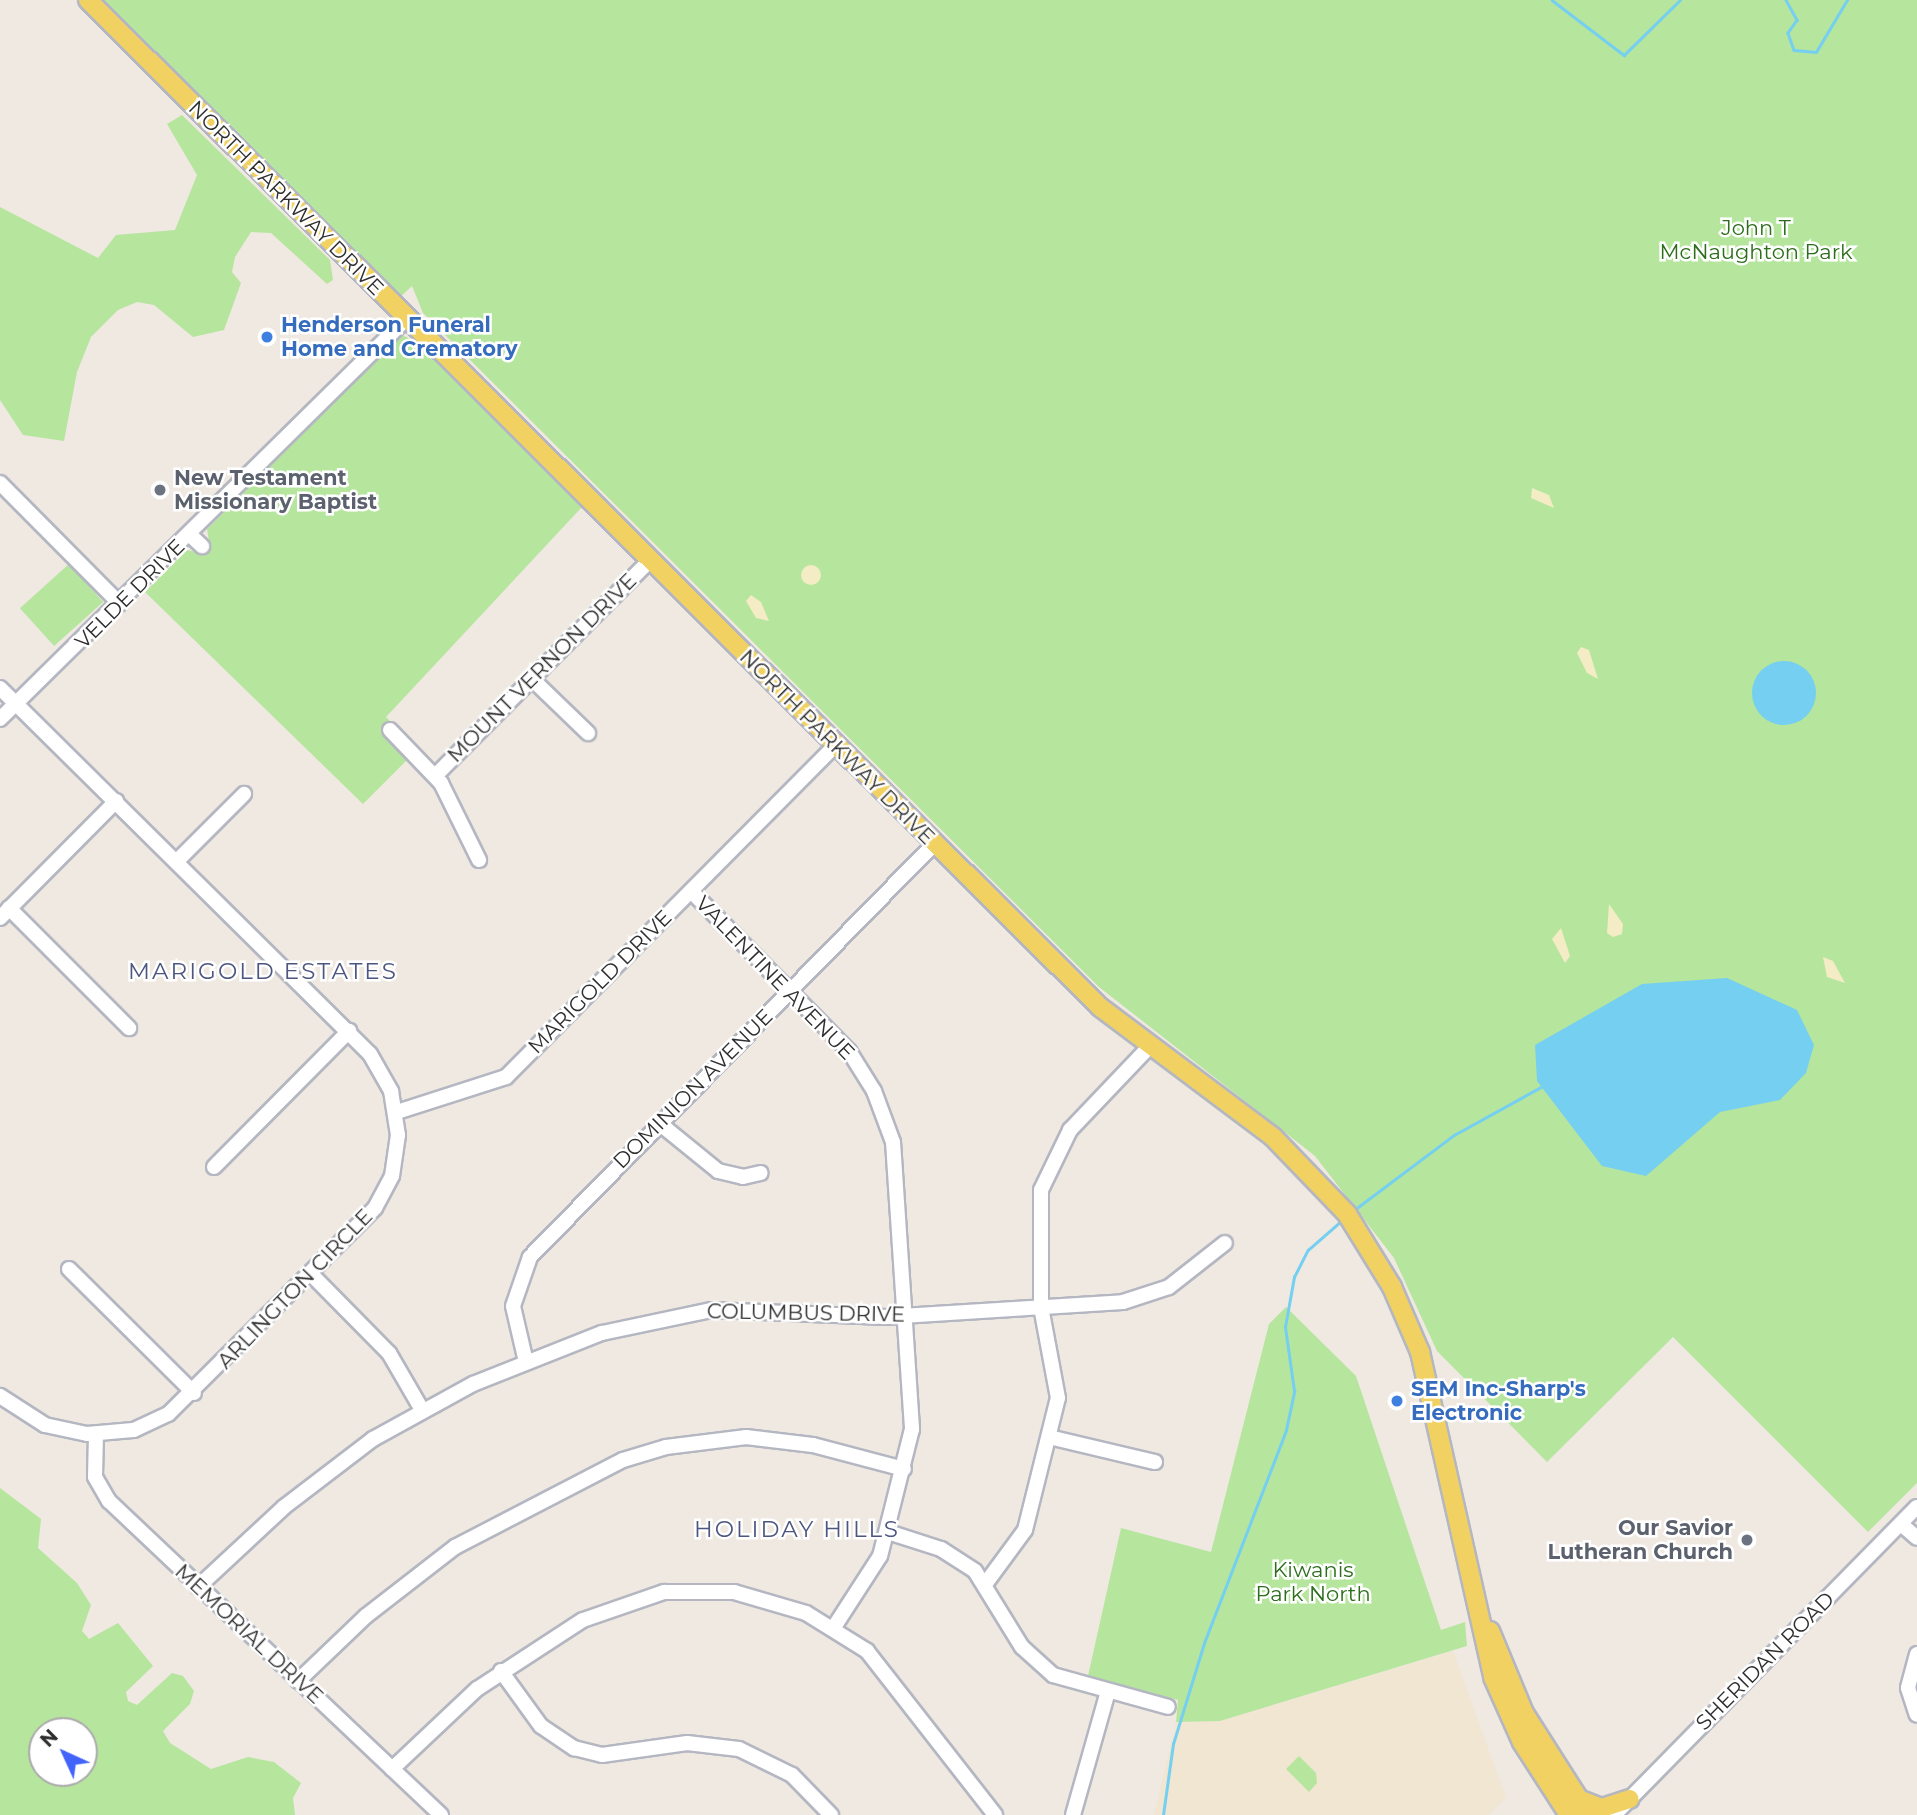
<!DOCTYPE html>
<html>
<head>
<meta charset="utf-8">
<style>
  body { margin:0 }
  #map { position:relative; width:1917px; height:1815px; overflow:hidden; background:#efe9e1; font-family:Montserrat,sans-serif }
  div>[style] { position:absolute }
  .education>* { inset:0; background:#f0e6d1 }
  .green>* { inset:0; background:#b6e59e; transform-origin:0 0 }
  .sand>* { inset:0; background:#f3ecc5 }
  .round { border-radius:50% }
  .water>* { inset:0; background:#75cff0 }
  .stream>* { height:2.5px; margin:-1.25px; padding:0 1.25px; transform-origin:1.25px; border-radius:1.25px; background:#75cff0 }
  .roads { filter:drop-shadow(2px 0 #b4b7c1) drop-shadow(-2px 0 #b4b7c1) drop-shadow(0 2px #b4b7c1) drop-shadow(0 -2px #b4b7c1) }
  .minor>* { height:14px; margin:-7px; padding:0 7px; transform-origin:7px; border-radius:7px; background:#fff }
  .major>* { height:18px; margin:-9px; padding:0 9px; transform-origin:9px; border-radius:9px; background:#f2d163 }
  .dots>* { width:19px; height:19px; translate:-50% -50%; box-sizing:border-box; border:4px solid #fff; border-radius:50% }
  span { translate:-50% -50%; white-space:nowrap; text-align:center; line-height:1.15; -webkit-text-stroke:5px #fff; paint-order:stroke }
  .street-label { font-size:21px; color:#2e2e2e }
  .park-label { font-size:21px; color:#2c6e1b }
  .shop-label { font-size:21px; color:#366cbe; font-weight:700 }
  .left { translate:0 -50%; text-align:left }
  .worship-label { font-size:21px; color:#5b616d; font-weight:700 }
  .right { translate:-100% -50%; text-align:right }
  .neighbourhood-label { font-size:23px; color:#4d5680; letter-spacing:2px }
  .north { position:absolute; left:28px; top:1717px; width:70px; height:70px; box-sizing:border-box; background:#fff; border:2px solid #ababab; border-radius:50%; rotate:315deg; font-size:19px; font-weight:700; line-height:28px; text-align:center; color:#2e2e2e }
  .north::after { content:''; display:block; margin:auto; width:24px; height:32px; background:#4264fb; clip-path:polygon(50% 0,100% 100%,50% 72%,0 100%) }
</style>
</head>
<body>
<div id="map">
  <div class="education">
    <i style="clip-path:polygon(1453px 1651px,1506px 1798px,1488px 1815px,1154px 1815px,1176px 1722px,1220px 1721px)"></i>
  </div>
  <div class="green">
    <i style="clip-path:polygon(89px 0,1917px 0,1917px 1483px,1868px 1532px,1673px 1337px,1547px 1462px,1437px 1351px,1394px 1258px,1315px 1156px,1099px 987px,423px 313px,412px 286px,393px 304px)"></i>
    <i style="clip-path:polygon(182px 115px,330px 260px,333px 280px,327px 284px,271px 233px,251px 232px,235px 257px,232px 272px,241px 283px,224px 330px,193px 337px,154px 305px,137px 302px,118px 310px,91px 337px,77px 372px,64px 441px,23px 435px,0 400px,0 207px,98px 258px,116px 235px,175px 230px,197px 175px,167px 124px)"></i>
    <i style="clip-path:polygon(402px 335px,415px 341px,582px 507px,386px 717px,394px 725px,383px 736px,407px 760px,363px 804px,145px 592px,187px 550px,197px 552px,209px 541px,207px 529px)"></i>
    <i style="left:69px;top:564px;width:51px;height:66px;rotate:48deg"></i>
    <i style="clip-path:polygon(1286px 1307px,1356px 1376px,1441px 1630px,1465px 1622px,1467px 1646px,1220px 1721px,1176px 1722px,1178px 1700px,1088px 1676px,1121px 1528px,1211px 1552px,1269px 1324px)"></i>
    <i style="clip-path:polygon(evenodd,0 1488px,41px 1519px,38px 1548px,77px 1583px,91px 1605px,82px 1631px,89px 1639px,118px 1623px,153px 1666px,126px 1692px,128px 1701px,137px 1705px,172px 1673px,183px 1676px,194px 1691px,190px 1704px,163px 1731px,170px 1743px,211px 1769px,248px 1757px,274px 1762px,301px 1783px,293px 1798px,295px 1815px,0 1815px,0 1488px,42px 1731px,84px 1731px,84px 1773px,42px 1773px,42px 1731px)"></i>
    <i style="clip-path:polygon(1299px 1756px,1316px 1773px,1317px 1783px,1309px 1792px,1286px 1769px)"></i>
  </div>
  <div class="sand">
    <i style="clip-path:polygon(1532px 488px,1549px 495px,1554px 508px,1531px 498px)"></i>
    <i class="round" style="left:801px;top:565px;width:20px;height:20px"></i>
    <i style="clip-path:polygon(751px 595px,761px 602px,769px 621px,756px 618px,746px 601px)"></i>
    <i style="clip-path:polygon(1581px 647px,1589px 650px,1598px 679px,1587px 673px,1577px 653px)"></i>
    <i style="clip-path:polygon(1609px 904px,1623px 924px,1622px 934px,1613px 937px,1607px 933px)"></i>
    <i style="clip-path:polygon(1561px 928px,1570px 956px,1565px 963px,1552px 939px)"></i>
    <i style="clip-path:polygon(1823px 957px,1833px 961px,1845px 983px,1827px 977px)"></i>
  </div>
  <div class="water">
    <i class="round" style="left:1752px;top:661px;width:64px;height:64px"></i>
    <i style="clip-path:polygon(1727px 978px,1797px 1010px,1814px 1045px,1806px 1073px,1780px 1100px,1720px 1112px,1646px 1176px,1602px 1166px,1537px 1081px,1535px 1045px,1642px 984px)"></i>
  </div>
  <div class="stream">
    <i style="left:1552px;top:0;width:91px;rotate:37.4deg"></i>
    <i style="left:1624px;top:55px;width:78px;rotate:-44.5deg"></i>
    <i style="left:1786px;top:0;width:23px;rotate:61deg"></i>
    <i style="left:1797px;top:20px;width:16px;rotate:125deg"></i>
    <i style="left:1788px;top:33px;width:18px;rotate:71deg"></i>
    <i style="left:1794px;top:50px;width:22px;rotate:5deg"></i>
    <i style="left:1816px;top:52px;width:61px;rotate:-59.2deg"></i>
    <i style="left:1354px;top:1210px;width:125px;rotate:-36.9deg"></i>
    <i style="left:1454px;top:1135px;width:99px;rotate:-28.9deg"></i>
    <i style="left:1163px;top:1815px;width:72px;rotate:-82deg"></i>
    <i style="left:1173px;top:1744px;width:106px;rotate:-72.9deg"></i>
    <i style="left:1204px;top:1643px;width:228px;rotate:-68.9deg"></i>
    <i style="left:1286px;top:1430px;width:40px;rotate:-78deg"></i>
    <i style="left:1294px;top:1391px;width:65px;rotate:-98deg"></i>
    <i style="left:1285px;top:1327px;width:51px;rotate:-79.8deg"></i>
    <i style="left:1294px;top:1277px;width:30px;rotate:-63deg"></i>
    <i style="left:1308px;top:1250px;width:44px;rotate:-41.3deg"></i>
  </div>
  <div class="roads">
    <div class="minor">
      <i style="left:0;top:483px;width:170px;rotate:45.2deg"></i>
      <i style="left:189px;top:534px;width:18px;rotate:43deg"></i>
      <i style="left:532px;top:679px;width:78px;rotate:44deg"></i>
      <i style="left:0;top:688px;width:520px;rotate:44.69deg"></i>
      <i style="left:370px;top:1054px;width:43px;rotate:60.4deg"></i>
      <i style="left:391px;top:1091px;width:45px;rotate:81deg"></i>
      <i style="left:398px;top:1135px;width:41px;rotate:98.3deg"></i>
      <i style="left:392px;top:1176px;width:36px;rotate:118deg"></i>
      <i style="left:375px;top:1208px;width:292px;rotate:135.1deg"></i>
      <i style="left:168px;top:1414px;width:38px;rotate:155deg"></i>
      <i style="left:133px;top:1430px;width:46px;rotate:175deg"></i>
      <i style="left:87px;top:1434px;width:43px;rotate:-167.9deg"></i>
      <i style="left:45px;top:1425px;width:54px;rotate:-147.2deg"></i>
      <i style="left:0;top:719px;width:571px;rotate:-44.57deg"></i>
      <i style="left:390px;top:730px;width:74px;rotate:46.1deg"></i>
      <i style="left:441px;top:783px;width:86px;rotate:63.7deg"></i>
      <i style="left:435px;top:776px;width:305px;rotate:-45.1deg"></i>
      <i style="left:177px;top:861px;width:95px;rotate:-45deg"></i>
      <i style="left:691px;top:891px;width:225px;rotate:45.4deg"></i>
      <i style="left:849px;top:1051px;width:47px;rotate:58deg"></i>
      <i style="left:874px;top:1091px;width:54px;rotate:69.6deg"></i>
      <i style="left:893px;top:1142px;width:288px;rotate:86.2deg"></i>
      <i style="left:912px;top:1429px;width:131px;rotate:104.1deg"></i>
      <i style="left:880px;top:1556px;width:85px;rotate:122.9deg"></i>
      <i style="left:9px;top:908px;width:170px;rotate:45deg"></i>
      <i style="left:0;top:918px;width:165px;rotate:-45.2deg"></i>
      <i style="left:397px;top:1112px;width:114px;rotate:-17.8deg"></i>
      <i style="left:506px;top:1077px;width:467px;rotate:-45.2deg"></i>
      <i style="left:659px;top:1123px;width:76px;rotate:39.1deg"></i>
      <i style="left:718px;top:1171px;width:26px;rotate:13deg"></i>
      <i style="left:743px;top:1177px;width:18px;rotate:-13deg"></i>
      <i style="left:214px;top:1167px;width:192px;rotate:-45.2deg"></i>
      <i style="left:69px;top:1269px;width:176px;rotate:44.8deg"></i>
      <i style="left:312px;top:1275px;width:110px;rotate:45.4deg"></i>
      <i style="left:389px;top:1353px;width:66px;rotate:59.9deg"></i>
      <i style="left:526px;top:1362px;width:57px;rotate:-103.1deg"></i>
      <i style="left:513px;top:1306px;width:52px;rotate:-70.9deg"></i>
      <i style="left:530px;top:1257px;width:578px;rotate:-45.63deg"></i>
      <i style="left:96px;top:1435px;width:42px;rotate:91.4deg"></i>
      <i style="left:95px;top:1477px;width:28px;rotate:60deg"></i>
      <i style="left:109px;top:1501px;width:457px;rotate:43.4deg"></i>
      <i style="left:1049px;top:1437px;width:109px;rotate:13.3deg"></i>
      <i style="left:1901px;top:1524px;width:21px;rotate:41deg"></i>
      <i style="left:888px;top:1532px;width:56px;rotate:17.8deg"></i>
      <i style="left:941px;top:1549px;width:40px;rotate:32.9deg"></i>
      <i style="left:975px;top:1571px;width:89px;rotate:58.3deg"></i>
      <i style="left:1022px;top:1647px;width:42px;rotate:42.1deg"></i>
      <i style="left:1053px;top:1675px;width:119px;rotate:15.5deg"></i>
      <i style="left:986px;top:1583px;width:66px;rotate:-53.7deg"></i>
      <i style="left:1025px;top:1530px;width:136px;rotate:-76deg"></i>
      <i style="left:1058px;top:1398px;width:93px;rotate:-100.6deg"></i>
      <i style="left:1041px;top:1307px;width:117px;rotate:-90deg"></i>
      <i style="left:1041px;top:1190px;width:67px;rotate:-64.2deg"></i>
      <i style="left:1070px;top:1130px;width:113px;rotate:-46.4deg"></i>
      <i style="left:198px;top:1587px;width:117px;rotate:-42.9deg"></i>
      <i style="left:284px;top:1507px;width:112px;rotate:-37.4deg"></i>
      <i style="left:373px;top:1439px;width:114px;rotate:-28.8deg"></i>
      <i style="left:473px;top:1384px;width:139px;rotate:-21.6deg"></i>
      <i style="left:602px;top:1333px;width:111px;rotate:-11.9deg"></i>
      <i style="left:711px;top:1310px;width:175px;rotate:2.3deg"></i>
      <i style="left:886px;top:1317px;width:237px;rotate:-3.6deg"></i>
      <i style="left:1123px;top:1302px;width:48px;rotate:-18.1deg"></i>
      <i style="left:1169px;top:1287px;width:71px;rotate:-38.2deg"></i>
      <i style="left:1917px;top:1654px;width:35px;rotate:105deg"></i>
      <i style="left:1908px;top:1688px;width:28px;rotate:72deg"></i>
      <i style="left:501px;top:1671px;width:68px;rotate:54deg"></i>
      <i style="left:541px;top:1726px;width:40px;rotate:34deg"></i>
      <i style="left:574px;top:1748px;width:29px;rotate:14deg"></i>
      <i style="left:602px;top:1755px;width:86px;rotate:-8deg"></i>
      <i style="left:687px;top:1743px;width:52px;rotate:6.6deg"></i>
      <i style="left:739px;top:1749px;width:59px;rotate:26.1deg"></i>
      <i style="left:792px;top:1775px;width:56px;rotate:45.7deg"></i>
      <i style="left:298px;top:1681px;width:94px;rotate:-43.7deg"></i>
      <i style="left:366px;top:1616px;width:113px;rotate:-37.8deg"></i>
      <i style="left:455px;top:1547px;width:189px;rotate:-27.4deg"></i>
      <i style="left:623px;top:1460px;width:45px;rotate:-16.8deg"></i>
      <i style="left:666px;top:1447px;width:81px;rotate:-7.1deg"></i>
      <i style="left:746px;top:1437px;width:67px;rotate:6.8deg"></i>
      <i style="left:813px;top:1445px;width:94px;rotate:14.8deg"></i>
      <i style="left:392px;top:1769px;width:117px;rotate:-43.3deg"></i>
      <i style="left:477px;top:1689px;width:126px;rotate:-33.1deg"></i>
      <i style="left:583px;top:1620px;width:86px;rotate:-19.1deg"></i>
      <i style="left:664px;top:1592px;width:70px"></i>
      <i style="left:734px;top:1592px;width:75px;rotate:16.3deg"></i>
      <i style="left:806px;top:1613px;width:72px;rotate:31.9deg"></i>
      <i style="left:867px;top:1651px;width:208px;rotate:52deg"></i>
      <i style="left:1073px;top:1815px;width:125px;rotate:-74.2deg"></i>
      <i style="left:1614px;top:1815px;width:432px;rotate:-45.5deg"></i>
    </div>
    <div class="major">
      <i style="left:88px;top:0;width:1428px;rotate:44.86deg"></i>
      <i style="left:1100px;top:1007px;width:216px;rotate:36.9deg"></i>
      <i style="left:1273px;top:1137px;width:107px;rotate:46.1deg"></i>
      <i style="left:1347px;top:1214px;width:86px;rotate:58.3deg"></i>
      <i style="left:1392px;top:1287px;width:71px;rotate:66.7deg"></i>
      <i style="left:1420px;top:1352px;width:333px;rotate:77.3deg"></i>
      <i style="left:1493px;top:1677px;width:71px;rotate:66deg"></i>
      <i style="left:1522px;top:1742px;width:87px;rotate:57.2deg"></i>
      <i style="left:1490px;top:1631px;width:89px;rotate:67.5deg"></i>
      <i style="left:1524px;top:1713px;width:121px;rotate:57.5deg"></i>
      <i style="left:1578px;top:1799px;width:26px;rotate:21deg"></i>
      <i style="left:1602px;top:1808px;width:29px;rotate:-18deg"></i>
    </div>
  </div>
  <div class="dots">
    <i style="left:267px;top:337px;background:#3f7fe0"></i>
    <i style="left:160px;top:490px;background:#6b7280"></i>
    <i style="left:1397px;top:1401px;background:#3f7fe0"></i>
    <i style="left:1747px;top:1540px;background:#6b7280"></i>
  </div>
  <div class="street-label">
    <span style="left:286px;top:198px;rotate:45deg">NORTH PARKWAY DRIVE</span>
    <span style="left:130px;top:594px;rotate:-45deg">VELDE DRIVE</span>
    <span style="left:542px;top:668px;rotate:-45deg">MOUNT VERNON DRIVE</span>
    <span style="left:837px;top:747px;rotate:45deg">NORTH PARKWAY DRIVE</span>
    <span style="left:775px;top:978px;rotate:46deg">VALENTINE AVENUE</span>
    <span style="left:600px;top:982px;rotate:-45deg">MARIGOLD DRIVE</span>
    <span style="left:693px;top:1089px;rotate:-45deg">DOMINION AVENUE</span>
    <span style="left:295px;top:1289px;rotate:-46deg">ARLINGTON CIRCLE</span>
    <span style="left:806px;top:1313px;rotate:1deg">COLUMBUS DRIVE</span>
    <span style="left:249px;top:1634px;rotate:43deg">MEMORIAL DRIVE</span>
    <span style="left:1765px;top:1661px;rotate:-45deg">SHERIDAN ROAD</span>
  </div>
  <div class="park-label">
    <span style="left:1756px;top:240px">John T<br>McNaughton Park</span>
    <span style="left:1313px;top:1582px">Kiwanis<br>Park North</span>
  </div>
  <div class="shop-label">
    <span class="left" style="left:281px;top:337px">Henderson Funeral<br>Home and Crematory</span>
    <span class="left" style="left:1411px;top:1401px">SEM Inc-Sharp's<br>Electronic</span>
  </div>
  <div class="worship-label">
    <span class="left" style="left:174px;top:490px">New Testament<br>Missionary Baptist</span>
    <span class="right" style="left:1733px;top:1540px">Our Savior<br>Lutheran Church</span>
  </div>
  <div class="neighbourhood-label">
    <span style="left:263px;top:971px">MARIGOLD ESTATES</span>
    <span style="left:797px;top:1529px">HOLIDAY HILLS</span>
  </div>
  <div class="north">N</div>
</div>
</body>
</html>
